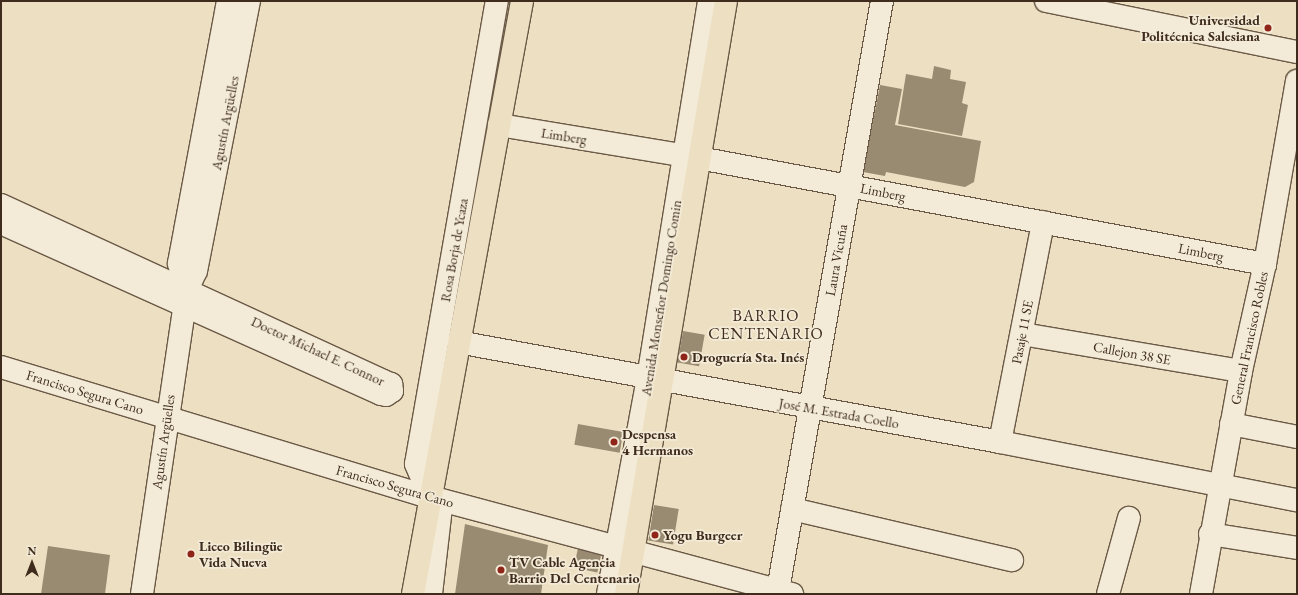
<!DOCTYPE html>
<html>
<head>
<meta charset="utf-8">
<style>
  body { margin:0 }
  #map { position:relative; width:1298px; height:595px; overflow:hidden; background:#ede0c2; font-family:"EB Garamond",serif }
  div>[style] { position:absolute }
  .building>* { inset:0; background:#998a72; transform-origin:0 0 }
  .roads { filter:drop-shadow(1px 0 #6a5946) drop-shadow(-1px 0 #6a5946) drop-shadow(0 1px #6a5946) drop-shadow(0 -1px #6a5946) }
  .minor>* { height:22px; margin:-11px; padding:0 11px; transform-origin:11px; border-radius:11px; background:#f3ebd7 }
  .major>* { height:22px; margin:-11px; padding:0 11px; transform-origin:11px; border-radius:11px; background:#ede0c2 }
  .dots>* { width:11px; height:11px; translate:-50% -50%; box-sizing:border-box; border:2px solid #f3ebd7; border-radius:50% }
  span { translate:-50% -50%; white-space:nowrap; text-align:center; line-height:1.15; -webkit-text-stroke:3.5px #f3ebd7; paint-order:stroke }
  .poi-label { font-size:14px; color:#3f2c1c; font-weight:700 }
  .right { translate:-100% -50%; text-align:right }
  .left { translate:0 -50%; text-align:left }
  .street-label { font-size:14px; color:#3f2c1c }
  .quarter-label { font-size:16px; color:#3f2c1c; letter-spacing:1px }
  .frame { position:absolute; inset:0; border:2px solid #3f2c1c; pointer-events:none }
  .north { position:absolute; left:12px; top:543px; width:40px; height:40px; -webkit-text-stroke:3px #f3ebd7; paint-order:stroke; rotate:0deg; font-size:11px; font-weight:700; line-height:16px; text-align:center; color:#3f2c1c }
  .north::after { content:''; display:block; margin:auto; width:14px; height:18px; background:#3f2c1c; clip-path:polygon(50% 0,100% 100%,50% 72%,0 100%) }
</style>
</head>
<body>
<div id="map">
  <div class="building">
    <i style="clip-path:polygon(934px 66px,951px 70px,950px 79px,966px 82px,962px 103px,968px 105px,962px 136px,898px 124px,906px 74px,932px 79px)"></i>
    <i style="clip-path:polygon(880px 85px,902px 89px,895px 125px,981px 141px,974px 182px,965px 187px,886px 172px,885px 176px,863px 172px)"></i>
    <i style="left:683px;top:331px;width:22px;height:32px;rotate:10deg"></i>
    <i style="left:578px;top:424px;width:46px;height:21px;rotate:10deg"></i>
    <i style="left:654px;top:505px;width:25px;height:36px;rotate:9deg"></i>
    <i style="clip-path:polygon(465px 524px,548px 545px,541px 594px,455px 594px)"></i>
    <i style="clip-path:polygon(48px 546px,110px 555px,105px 594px,41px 594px)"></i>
    <i style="left:578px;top:548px;width:24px;height:20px;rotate:12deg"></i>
  </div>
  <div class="roads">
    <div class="minor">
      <i style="left:1046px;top:1px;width:256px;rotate:11.5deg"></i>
      <i style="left:499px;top:125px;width:203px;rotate:9.4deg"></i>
      <i style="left:699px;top:158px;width:576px;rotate:10.61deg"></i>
      <i style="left:1px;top:205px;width:421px;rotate:24.7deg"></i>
      <i style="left:383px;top:381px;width:9px;rotate:21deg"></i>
      <i style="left:391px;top:384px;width:7px;rotate:82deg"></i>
      <i style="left:392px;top:391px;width:7px;rotate:146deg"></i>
      <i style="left:386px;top:395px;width:5px;rotate:-169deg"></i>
      <i style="left:381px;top:394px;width:417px;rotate:-155.8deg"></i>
      <i style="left:187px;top:290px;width:28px;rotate:-107deg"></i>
      <i style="left:179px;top:263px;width:267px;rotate:-79.4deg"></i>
      <i style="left:1022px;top:334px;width:222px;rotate:9.6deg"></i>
      <i style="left:458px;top:342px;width:551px;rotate:10.45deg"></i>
      <i style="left:1000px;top:442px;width:303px;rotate:11.1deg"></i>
      <i style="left:1px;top:367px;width:448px;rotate:16.9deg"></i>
      <i style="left:430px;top:497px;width:375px;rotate:15deg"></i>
      <i style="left:1231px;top:424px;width:67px;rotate:11.1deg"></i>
      <i style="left:1000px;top:442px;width:224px;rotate:-78.9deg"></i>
      <i style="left:792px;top:509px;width:226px;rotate:13.1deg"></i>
      <i style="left:1210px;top:534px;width:88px;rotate:9.1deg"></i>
      <i style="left:778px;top:590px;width:598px;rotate:-79.99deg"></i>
      <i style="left:142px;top:594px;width:307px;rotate:-81.6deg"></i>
      <i style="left:187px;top:290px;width:21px;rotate:-65deg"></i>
      <i style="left:196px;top:271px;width:275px;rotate:-78.9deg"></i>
      <i style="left:431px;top:594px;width:88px;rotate:-83.4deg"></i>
      <i style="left:441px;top:507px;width:15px;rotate:-138deg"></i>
      <i style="left:430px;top:497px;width:36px;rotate:-113deg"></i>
      <i style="left:416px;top:464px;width:470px;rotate:-80.1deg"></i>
      <i style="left:608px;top:594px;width:220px;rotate:-79.5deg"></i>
      <i style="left:648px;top:378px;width:382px;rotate:-80.8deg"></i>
      <i style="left:1108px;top:594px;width:79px;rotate:-74.6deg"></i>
      <i style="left:1201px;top:594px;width:227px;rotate:-79.8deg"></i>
      <i style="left:1241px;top:371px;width:110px;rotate:-77.4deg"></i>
      <i style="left:1265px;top:264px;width:186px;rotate:-80.1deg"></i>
    </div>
    <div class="major">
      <i style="left:413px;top:594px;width:603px;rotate:-79.58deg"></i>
      <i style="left:626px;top:594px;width:601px;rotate:-80.43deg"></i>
    </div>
  </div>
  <div class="dots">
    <i style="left:1268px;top:28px;background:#8f2418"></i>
    <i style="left:684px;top:357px;background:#8f2418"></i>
    <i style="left:614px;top:442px;background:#8f2418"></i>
    <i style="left:655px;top:535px;background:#8f2418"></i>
    <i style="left:191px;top:554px;background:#8f2418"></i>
    <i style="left:501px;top:570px;background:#8f2418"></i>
  </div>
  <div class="poi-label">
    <span class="right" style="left:1260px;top:28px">Universidad<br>Politécnica Salesiana</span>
    <span class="left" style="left:692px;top:357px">Droguería Sta. Inés</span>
    <span class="left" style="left:622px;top:442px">Despensa<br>4 Hermanos</span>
    <span class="left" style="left:663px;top:535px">Yogu Burgeer</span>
    <span class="left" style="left:199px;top:554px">Liceo Bilingüe<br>Vida Nueva</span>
    <span class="left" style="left:509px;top:570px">TV Cable Agencia<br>Barrio Del Centenario</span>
  </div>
  <div class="street-label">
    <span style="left:225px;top:123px;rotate:-79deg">Agustín Argüelles</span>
    <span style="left:564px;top:136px;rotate:9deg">Limberg</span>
    <span style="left:883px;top:192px;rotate:11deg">Limberg</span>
    <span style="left:454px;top:250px;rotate:-80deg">Rosa Borja de Ycaza</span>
    <span style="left:1201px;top:252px;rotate:11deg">Limberg</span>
    <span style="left:836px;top:260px;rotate:-80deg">Laura Vicuña</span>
    <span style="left:661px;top:298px;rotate:-81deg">Avenida Monseñor Domingo Comin</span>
    <span style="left:1022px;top:332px;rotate:-79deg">Pasaje 11 SE</span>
    <span style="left:1249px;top:338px;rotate:-78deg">General Francisco Robles</span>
    <span style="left:318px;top:351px;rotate:25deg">Doctor Michael E. Connor</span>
    <span style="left:1132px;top:353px;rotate:10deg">Callejon 38 SE</span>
    <span style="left:85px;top:392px;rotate:17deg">Francisco Segura Cano</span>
    <span style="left:839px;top:413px;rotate:10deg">José M. Estrada Coello</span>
    <span style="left:163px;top:442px;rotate:-82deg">Agustín Argüelles</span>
    <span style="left:395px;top:486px;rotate:16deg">Francisco Segura Cano</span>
  </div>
  <div class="quarter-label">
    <span style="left:766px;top:325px">BARRIO<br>CENTENARIO</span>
  </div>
  <div class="frame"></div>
  <div class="north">N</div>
</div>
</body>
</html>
